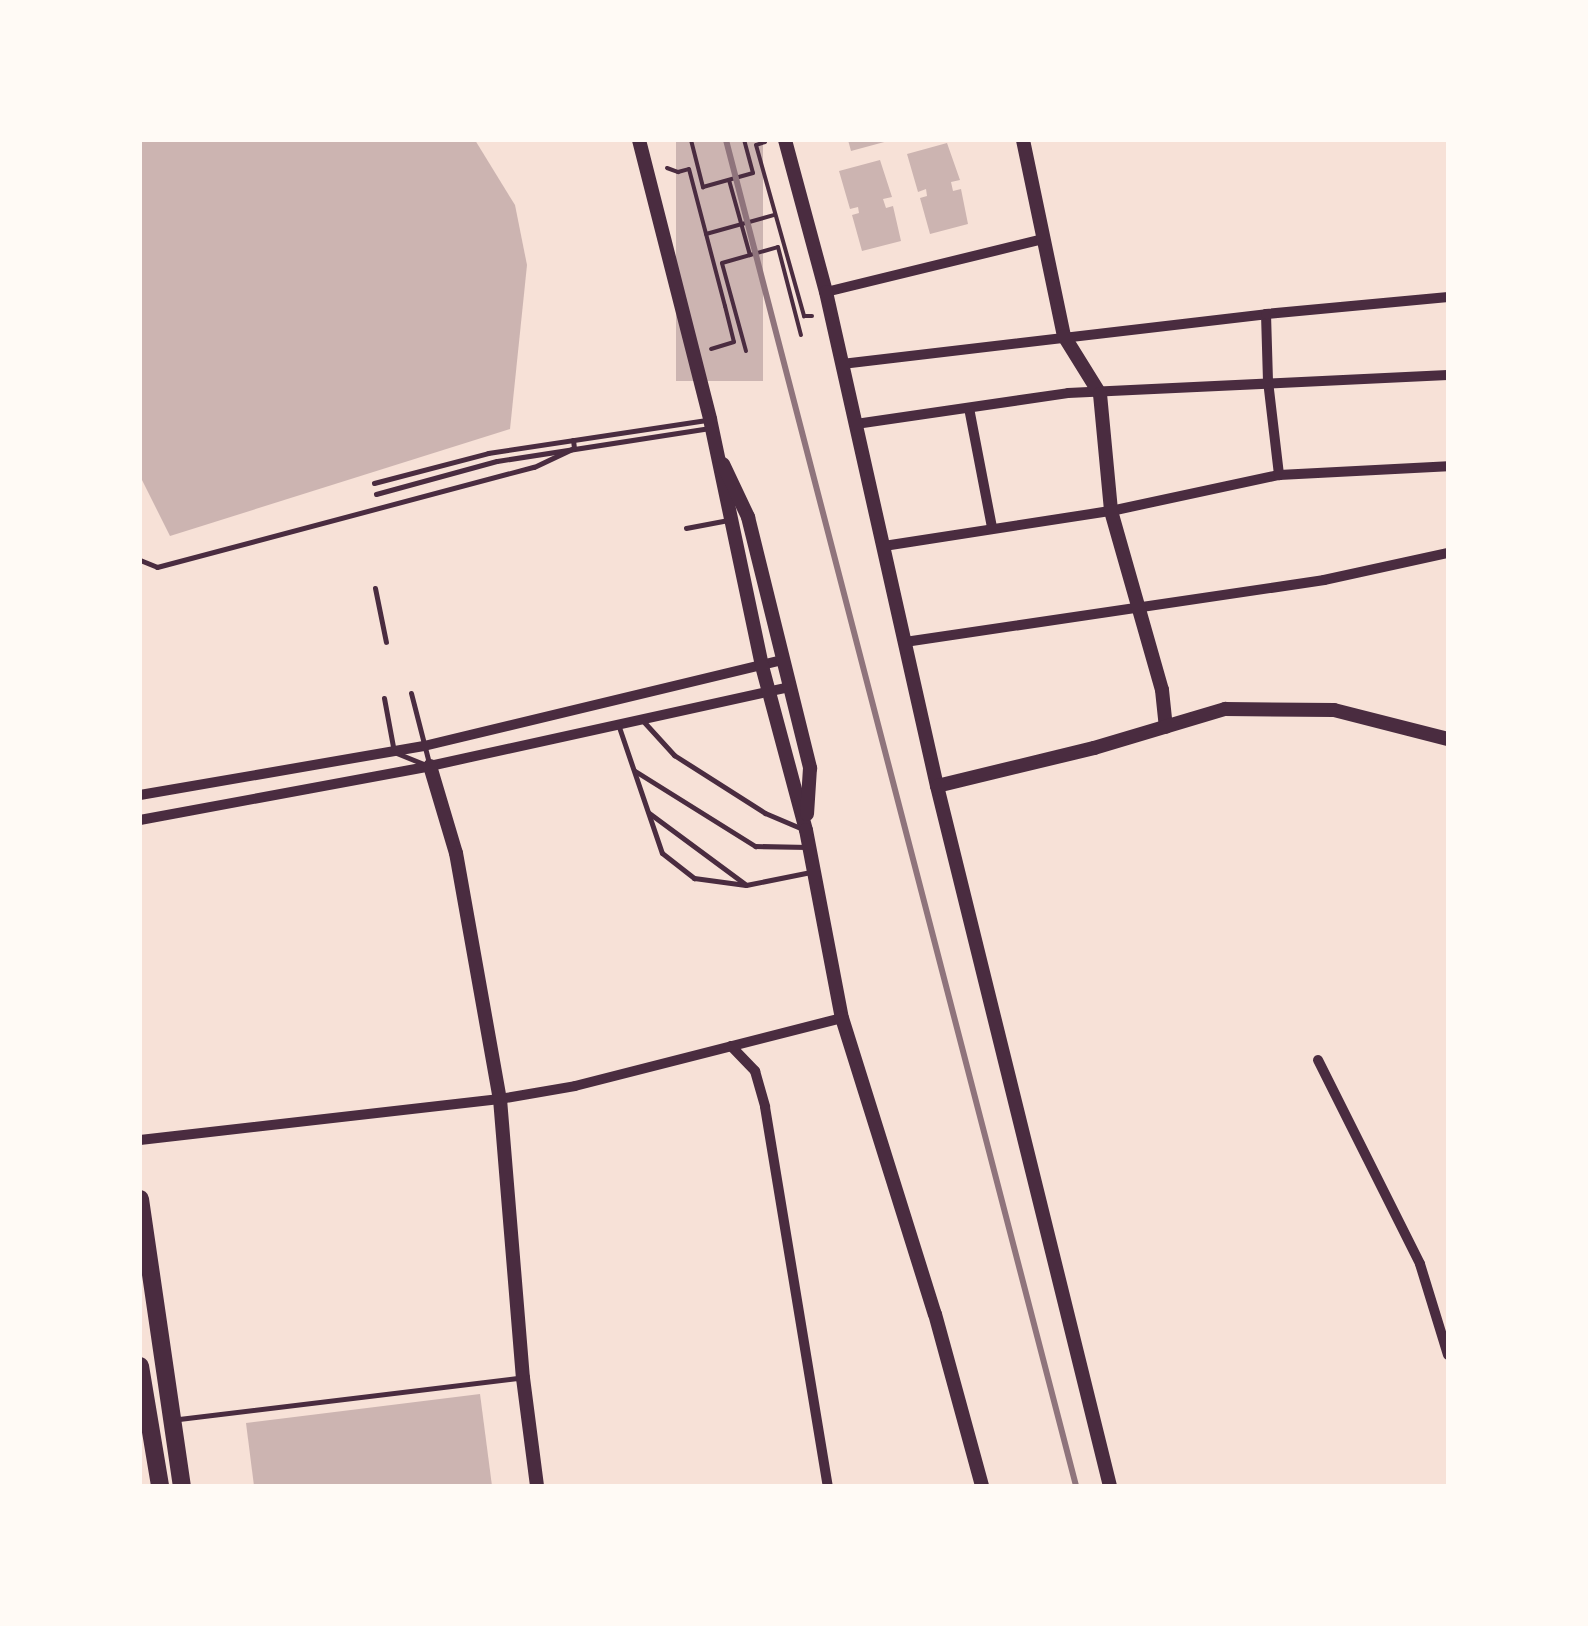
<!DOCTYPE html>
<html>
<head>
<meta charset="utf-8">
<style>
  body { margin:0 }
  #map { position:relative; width:1588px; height:1626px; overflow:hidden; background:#f7e1d7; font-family:Karla,sans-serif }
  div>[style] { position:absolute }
  .building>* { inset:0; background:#ccb4b1; transform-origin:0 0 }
  .path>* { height:4px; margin:-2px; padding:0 2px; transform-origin:2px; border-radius:2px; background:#4a2c40 }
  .service>* { height:5px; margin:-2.5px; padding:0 2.5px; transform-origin:2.5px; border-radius:2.5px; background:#4a2c40 }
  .minor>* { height:10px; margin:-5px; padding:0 5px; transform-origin:5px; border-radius:5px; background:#4a2c40 }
  .tertiary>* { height:14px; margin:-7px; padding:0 7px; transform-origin:7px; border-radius:7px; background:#4a2c40 }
  .trunk>* { height:18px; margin:-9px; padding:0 9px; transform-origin:9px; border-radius:9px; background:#4a2c40 }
  .rail>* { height:6px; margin:-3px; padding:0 3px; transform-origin:3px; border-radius:3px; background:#8f747c }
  span { translate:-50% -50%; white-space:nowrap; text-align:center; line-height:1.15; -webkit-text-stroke:8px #fffaf5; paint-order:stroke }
  .frame { position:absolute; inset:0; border:142px solid #fffaf5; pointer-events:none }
</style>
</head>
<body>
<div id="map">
  <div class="building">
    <i style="clip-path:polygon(140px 140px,475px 140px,515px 205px,527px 265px,510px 429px,170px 536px,140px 476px)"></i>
    <i style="left:676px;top:140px;width:87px;height:241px"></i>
    <i style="clip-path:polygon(848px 140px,888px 140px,888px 141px,851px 151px)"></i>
    <i style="clip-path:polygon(947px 143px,960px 180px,951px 182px,953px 191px,961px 189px,968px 224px,930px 234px,920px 198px,927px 196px,926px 189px,918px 192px,907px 154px)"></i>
    <i style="clip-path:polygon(880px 160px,892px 197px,883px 199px,886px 208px,893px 206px,901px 241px,862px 251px,852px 215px,859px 213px,858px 207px,850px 209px,839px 171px)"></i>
    <i style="clip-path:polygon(480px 1394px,492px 1486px,254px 1486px,246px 1423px)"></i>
  </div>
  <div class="path">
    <i style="left:691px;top:140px;width:49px;rotate:75.7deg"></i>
    <i style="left:703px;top:187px;width:52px;rotate:-15.6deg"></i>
    <i style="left:753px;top:173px;width:34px;rotate:-105deg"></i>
    <i style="left:765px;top:142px;width:9px;rotate:162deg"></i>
    <i style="left:756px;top:145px;width:178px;rotate:74.3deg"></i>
    <i style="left:804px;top:316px;width:8px"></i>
    <i style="left:667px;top:168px;width:12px;rotate:20deg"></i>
    <i style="left:678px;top:172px;width:11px;rotate:-15deg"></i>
    <i style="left:689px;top:169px;width:142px;rotate:75.3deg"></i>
    <i style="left:725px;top:306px;width:37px;rotate:76deg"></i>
    <i style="left:734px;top:342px;width:24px;rotate:163deg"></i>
    <i style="left:729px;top:180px;width:78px;rotate:74.4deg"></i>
    <i style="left:706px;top:234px;width:71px;rotate:-15.6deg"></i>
    <i style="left:746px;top:351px;width:91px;rotate:-105.3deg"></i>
    <i style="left:722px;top:263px;width:58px;rotate:-15.9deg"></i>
    <i style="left:778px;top:247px;width:91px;rotate:75.4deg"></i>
  </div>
  <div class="service">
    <i style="left:374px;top:483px;width:118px;rotate:-14.7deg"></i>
    <i style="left:488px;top:453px;width:221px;rotate:-8.6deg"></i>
    <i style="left:376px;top:494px;width:125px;rotate:-15.3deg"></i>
    <i style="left:497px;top:461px;width:217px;rotate:-8.8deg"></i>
    <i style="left:686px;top:528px;width:43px;rotate:-10.8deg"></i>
    <i style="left:140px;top:560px;width:18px;rotate:22deg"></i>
    <i style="left:157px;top:567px;width:390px;rotate:-14.9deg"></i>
    <i style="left:534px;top:467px;width:44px;rotate:-25.4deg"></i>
    <i style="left:574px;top:448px;width:8px;rotate:-97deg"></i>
    <i style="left:375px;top:588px;width:55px;rotate:78.5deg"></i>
    <i style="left:411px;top:693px;width:72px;rotate:75.6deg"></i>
    <i style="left:384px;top:698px;width:55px;rotate:79.5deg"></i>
    <i style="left:394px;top:752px;width:32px;rotate:22deg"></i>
    <i style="left:644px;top:722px;width:45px;rotate:47.7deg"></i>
    <i style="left:674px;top:755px;width:108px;rotate:32.5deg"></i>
    <i style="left:765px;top:813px;width:39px;rotate:23deg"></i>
    <i style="left:619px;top:727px;width:133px;rotate:71.2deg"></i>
    <i style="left:662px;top:853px;width:41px;rotate:38deg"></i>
    <i style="left:694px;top:878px;width:52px;rotate:7.7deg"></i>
    <i style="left:746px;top:885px;width:66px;rotate:-11.3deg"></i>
    <i style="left:635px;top:771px;width:142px;rotate:32deg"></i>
    <i style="left:755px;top:846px;width:53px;rotate:1.1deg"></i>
    <i style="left:649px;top:813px;width:119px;rotate:36.5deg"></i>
    <i style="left:179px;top:1419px;width:343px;rotate:-6.9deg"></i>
  </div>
  <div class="minor">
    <i style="left:826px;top:292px;width:223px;rotate:-13.7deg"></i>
    <i style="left:1266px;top:314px;width:67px;rotate:88.3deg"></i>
    <i style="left:1268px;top:381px;width:95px;rotate:83.3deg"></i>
    <i style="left:842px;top:364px;width:427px;rotate:-6.7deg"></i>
    <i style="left:1266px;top:314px;width:183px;rotate:-5.3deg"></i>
    <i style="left:969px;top:408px;width:122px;rotate:79.1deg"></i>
    <i style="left:856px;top:424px;width:214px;rotate:-8.3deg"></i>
    <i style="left:1068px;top:393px;width:380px;rotate:-2.7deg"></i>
    <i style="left:884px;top:546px;width:230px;rotate:-8.8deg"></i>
    <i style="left:1111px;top:511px;width:172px;rotate:-12.1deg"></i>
    <i style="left:1279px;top:475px;width:169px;rotate:-3deg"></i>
    <i style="left:905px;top:642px;width:424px;rotate:-8.4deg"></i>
    <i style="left:1324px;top:580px;width:127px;rotate:-12.3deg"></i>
    <i style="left:140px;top:795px;width:288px;rotate:-9.8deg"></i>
    <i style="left:424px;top:746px;width:369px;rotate:-13.5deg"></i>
    <i style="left:140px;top:820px;width:295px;rotate:-10.5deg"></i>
    <i style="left:430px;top:766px;width:369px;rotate:-12.4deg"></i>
    <i style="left:731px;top:1046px;width:35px;rotate:46deg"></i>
    <i style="left:755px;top:1071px;width:37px;rotate:74deg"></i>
    <i style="left:765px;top:1107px;width:384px;rotate:80.6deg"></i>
    <i style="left:1318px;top:1060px;width:228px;rotate:63.4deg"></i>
    <i style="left:1420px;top:1264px;width:95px;rotate:72.9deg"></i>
    <i style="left:140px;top:1140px;width:362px;rotate:-6.5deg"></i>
    <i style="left:500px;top:1099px;width:76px;rotate:-9.8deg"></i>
    <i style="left:575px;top:1086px;width:276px;rotate:-14.3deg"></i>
  </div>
  <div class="tertiary">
    <i style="left:639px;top:140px;width:288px;rotate:75.7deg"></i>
    <i style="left:710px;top:419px;width:252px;rotate:78.1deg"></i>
    <i style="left:762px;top:666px;width:170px;rotate:75deg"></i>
    <i style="left:806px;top:830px;width:191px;rotate:79.2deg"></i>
    <i style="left:842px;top:1018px;width:310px;rotate:72.6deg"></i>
    <i style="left:935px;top:1314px;width:178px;rotate:74.7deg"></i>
    <i style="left:785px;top:140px;width:157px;rotate:74.9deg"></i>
    <i style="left:826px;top:292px;width:506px;rotate:77.34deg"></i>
    <i style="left:937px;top:786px;width:721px;rotate:76.12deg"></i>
    <i style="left:1023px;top:140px;width:200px;rotate:78.2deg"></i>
    <i style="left:1064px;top:336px;width:68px;rotate:58.2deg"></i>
    <i style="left:1100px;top:394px;width:118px;rotate:84.6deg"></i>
    <i style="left:1111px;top:511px;width:186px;rotate:74.1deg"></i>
    <i style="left:1162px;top:690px;width:37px;rotate:84deg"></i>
    <i style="left:723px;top:464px;width:59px;rotate:64.7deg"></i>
    <i style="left:748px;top:517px;width:259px;rotate:76.1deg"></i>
    <i style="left:810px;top:768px;width:46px;rotate:93.7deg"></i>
    <i style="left:430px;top:766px;width:91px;rotate:73.4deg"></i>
    <i style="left:456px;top:853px;width:250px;rotate:79.9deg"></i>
    <i style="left:500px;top:1099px;width:280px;rotate:85.3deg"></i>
    <i style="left:523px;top:1378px;width:109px;rotate:82.6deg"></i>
    <i style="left:937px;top:786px;width:162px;rotate:-13.6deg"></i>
    <i style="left:1094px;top:748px;width:137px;rotate:-16.6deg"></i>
    <i style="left:1225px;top:709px;width:109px;rotate:0.5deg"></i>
    <i style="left:1334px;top:710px;width:118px;rotate:14.3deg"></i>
  </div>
  <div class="trunk">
    <i style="left:140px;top:1199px;width:290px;rotate:81.7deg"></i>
    <i style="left:140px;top:1366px;width:122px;rotate:80.5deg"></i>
  </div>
  <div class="rail">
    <i style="left:726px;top:140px;width:1391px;rotate:75.42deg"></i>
  </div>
  <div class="frame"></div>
</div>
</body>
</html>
